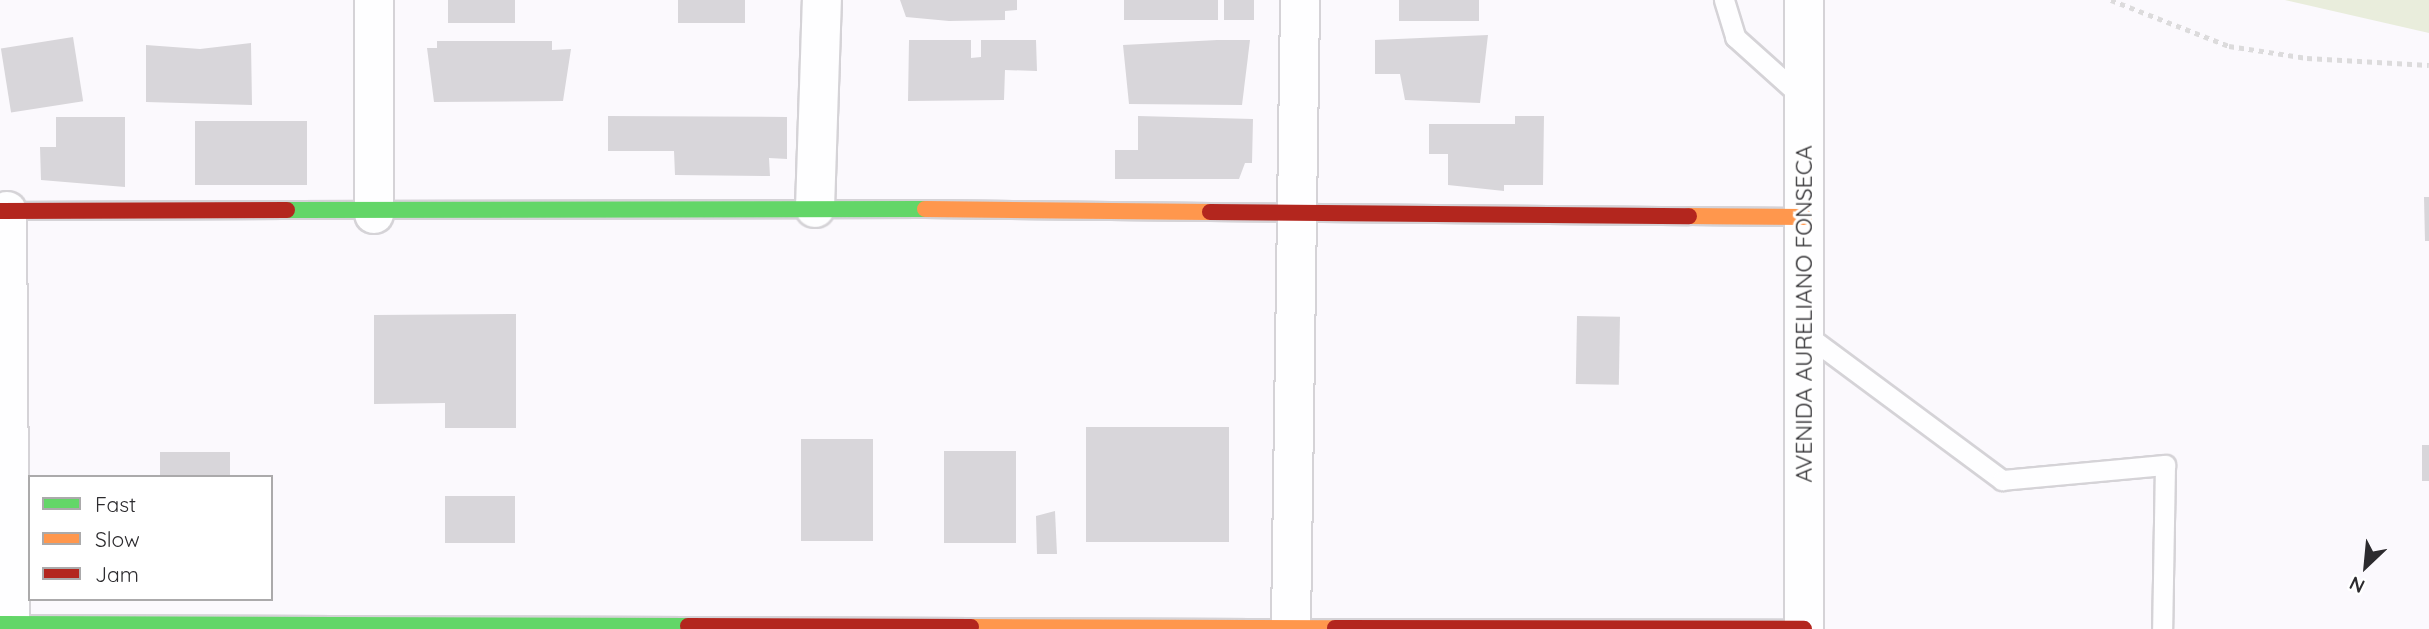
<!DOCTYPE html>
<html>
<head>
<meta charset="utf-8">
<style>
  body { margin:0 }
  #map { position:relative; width:2429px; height:629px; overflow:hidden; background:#fbf9fd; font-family:Quicksand,sans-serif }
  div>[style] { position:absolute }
  .green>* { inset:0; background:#e9eddc }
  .building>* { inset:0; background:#d8d6da; transform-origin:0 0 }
  .path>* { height:4.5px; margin-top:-2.25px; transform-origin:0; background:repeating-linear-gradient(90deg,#dcdbdc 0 5px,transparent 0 10px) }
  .roads { filter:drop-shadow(2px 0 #d5d3d7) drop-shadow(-2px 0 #d5d3d7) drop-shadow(0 2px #d5d3d7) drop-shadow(0 -2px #d5d3d7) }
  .lane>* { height:19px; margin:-9.5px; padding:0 9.5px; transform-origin:9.5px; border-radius:9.5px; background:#fefeff }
  .street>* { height:38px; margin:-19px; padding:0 19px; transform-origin:19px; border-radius:19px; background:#fefeff }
  .fast>* { height:16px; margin:-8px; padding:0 8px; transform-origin:8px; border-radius:8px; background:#63d668 }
  .slow>* { height:16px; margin:-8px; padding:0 8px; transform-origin:8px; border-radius:8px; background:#ff974d }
  .jam>* { height:16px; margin:-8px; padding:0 8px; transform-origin:8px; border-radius:8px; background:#b3261e }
  span { translate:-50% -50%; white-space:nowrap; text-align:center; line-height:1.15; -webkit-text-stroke:6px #fff; paint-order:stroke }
  .street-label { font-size:23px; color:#2c2b2e }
  .legend { position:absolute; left:28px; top:475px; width:245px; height:126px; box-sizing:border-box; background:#fff; border:2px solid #abaaab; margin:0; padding:9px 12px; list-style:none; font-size:21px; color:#2c2b2e }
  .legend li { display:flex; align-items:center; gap:14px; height:35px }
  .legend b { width:35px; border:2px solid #abaaab }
  .north { position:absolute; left:2331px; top:531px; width:70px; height:70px; -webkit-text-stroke:5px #fff; paint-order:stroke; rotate:206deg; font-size:19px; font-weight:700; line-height:28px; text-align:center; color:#2c2b2e }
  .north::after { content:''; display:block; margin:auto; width:24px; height:32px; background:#2c2b2e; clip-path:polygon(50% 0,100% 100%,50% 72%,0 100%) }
</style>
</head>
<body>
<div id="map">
  <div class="green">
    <i style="clip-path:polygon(2285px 0,2429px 0,2429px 33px)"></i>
  </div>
  <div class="building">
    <i style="left:448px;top:0;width:67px;height:23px"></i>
    <i style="left:678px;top:0;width:67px;height:23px"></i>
    <i style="clip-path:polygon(900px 0,1017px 0,1017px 10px,1005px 11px,1005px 20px,949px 21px,906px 17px)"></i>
    <i style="left:1124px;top:0;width:94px;height:20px"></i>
    <i style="left:1224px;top:0;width:30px;height:20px"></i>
    <i style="left:1399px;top:0;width:80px;height:21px"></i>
    <i style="clip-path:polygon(1488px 35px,1480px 103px,1405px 100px,1400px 74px,1375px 74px,1375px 40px)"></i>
    <i style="left:73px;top:37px;width:65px;height:73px;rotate:81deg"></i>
    <i style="clip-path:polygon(909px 40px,971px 40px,971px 58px,981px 57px,981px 40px,1036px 40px,1037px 71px,1005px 70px,1004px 100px,908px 101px)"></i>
    <i style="clip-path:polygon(1217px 40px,1250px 40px,1242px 105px,1129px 104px,1123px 45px)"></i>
    <i style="clip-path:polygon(437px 41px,552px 41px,552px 50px,571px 49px,563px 101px,434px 102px,427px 48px,437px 48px)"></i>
    <i style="clip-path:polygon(251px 43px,252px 105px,146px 102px,146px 45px,200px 49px)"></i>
    <i style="clip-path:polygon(608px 116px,787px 117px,787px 159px,769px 158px,770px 176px,675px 175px,674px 151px,608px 151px)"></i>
    <i style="clip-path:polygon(1138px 116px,1253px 119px,1252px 163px,1245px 163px,1239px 179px,1115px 179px,1115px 150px,1138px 150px)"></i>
    <i style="clip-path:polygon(1515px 116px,1544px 116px,1543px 185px,1504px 185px,1504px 191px,1448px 185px,1448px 154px,1429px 154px,1429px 124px,1515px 124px)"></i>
    <i style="clip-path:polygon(56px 117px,125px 117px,125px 187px,41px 180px,40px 147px,56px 147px)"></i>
    <i style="left:195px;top:121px;width:112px;height:64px"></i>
    <i style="clip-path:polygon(2424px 197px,2429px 197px,2429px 241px,2425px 241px)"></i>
    <i style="clip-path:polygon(516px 314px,516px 428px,445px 428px,445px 403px,374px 404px,374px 315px)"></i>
    <i style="left:1577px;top:316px;width:43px;height:68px;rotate:1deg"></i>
    <i style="left:1229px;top:427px;width:115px;height:143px;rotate:90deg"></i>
    <i style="left:801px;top:439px;width:72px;height:102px"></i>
    <i style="left:2422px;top:445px;width:7px;height:36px"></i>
    <i style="left:944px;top:451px;width:72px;height:92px"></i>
    <i style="left:160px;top:452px;width:70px;height:25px"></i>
    <i style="left:445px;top:496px;width:70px;height:47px"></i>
    <i style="clip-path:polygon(1055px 511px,1057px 554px,1037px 554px,1036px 516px)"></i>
  </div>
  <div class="path">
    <i style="left:2111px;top:0;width:127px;rotate:21.3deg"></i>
    <i style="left:2229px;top:46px;width:79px;rotate:8.7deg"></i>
    <i style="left:2307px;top:58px;width:122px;rotate:3.3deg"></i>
  </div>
  <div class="roads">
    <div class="lane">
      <i style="left:1724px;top:0;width:39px;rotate:73deg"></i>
      <i style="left:1735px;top:37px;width:93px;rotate:41.9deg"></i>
      <i style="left:1804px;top:333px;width:247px;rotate:36.6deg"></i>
      <i style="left:2002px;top:480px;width:164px;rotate:-5.3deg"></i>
      <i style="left:2165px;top:465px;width:164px;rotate:91deg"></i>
    </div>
    <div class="street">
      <i style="left:374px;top:0;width:214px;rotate:90deg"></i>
      <i style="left:815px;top:208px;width:208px;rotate:-88.1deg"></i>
      <i style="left:7px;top:211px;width:412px;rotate:89.6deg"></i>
      <i style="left:1291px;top:625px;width:625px;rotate:-89.17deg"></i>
      <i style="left:1804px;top:629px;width:629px;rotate:-90deg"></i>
    </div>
    <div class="fast">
      <i style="left:287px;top:210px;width:638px;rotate:-0.09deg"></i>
      <i style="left:0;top:624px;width:688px;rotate:0.17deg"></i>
    </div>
    <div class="slow">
      <i style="left:925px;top:209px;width:285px;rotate:0.6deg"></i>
      <i style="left:1689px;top:216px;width:115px;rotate:0.5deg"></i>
      <i style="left:971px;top:627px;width:364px;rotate:0.2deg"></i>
    </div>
    <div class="jam">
      <i style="left:0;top:211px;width:287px;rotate:-0.2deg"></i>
      <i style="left:1210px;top:212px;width:479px;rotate:0.5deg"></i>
      <i style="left:688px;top:626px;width:283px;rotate:0.2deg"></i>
      <i style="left:1335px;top:628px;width:469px;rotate:0.1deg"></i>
    </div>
  </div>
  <div class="street-label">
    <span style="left:1804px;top:314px;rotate:-90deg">AVENIDA AURELIANO FONSECA</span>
  </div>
  <ul class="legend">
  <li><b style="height:9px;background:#63d668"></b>Fast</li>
  <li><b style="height:9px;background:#ff974d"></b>Slow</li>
  <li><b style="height:9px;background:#b3261e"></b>Jam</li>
  </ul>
  <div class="north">N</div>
</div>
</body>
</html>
